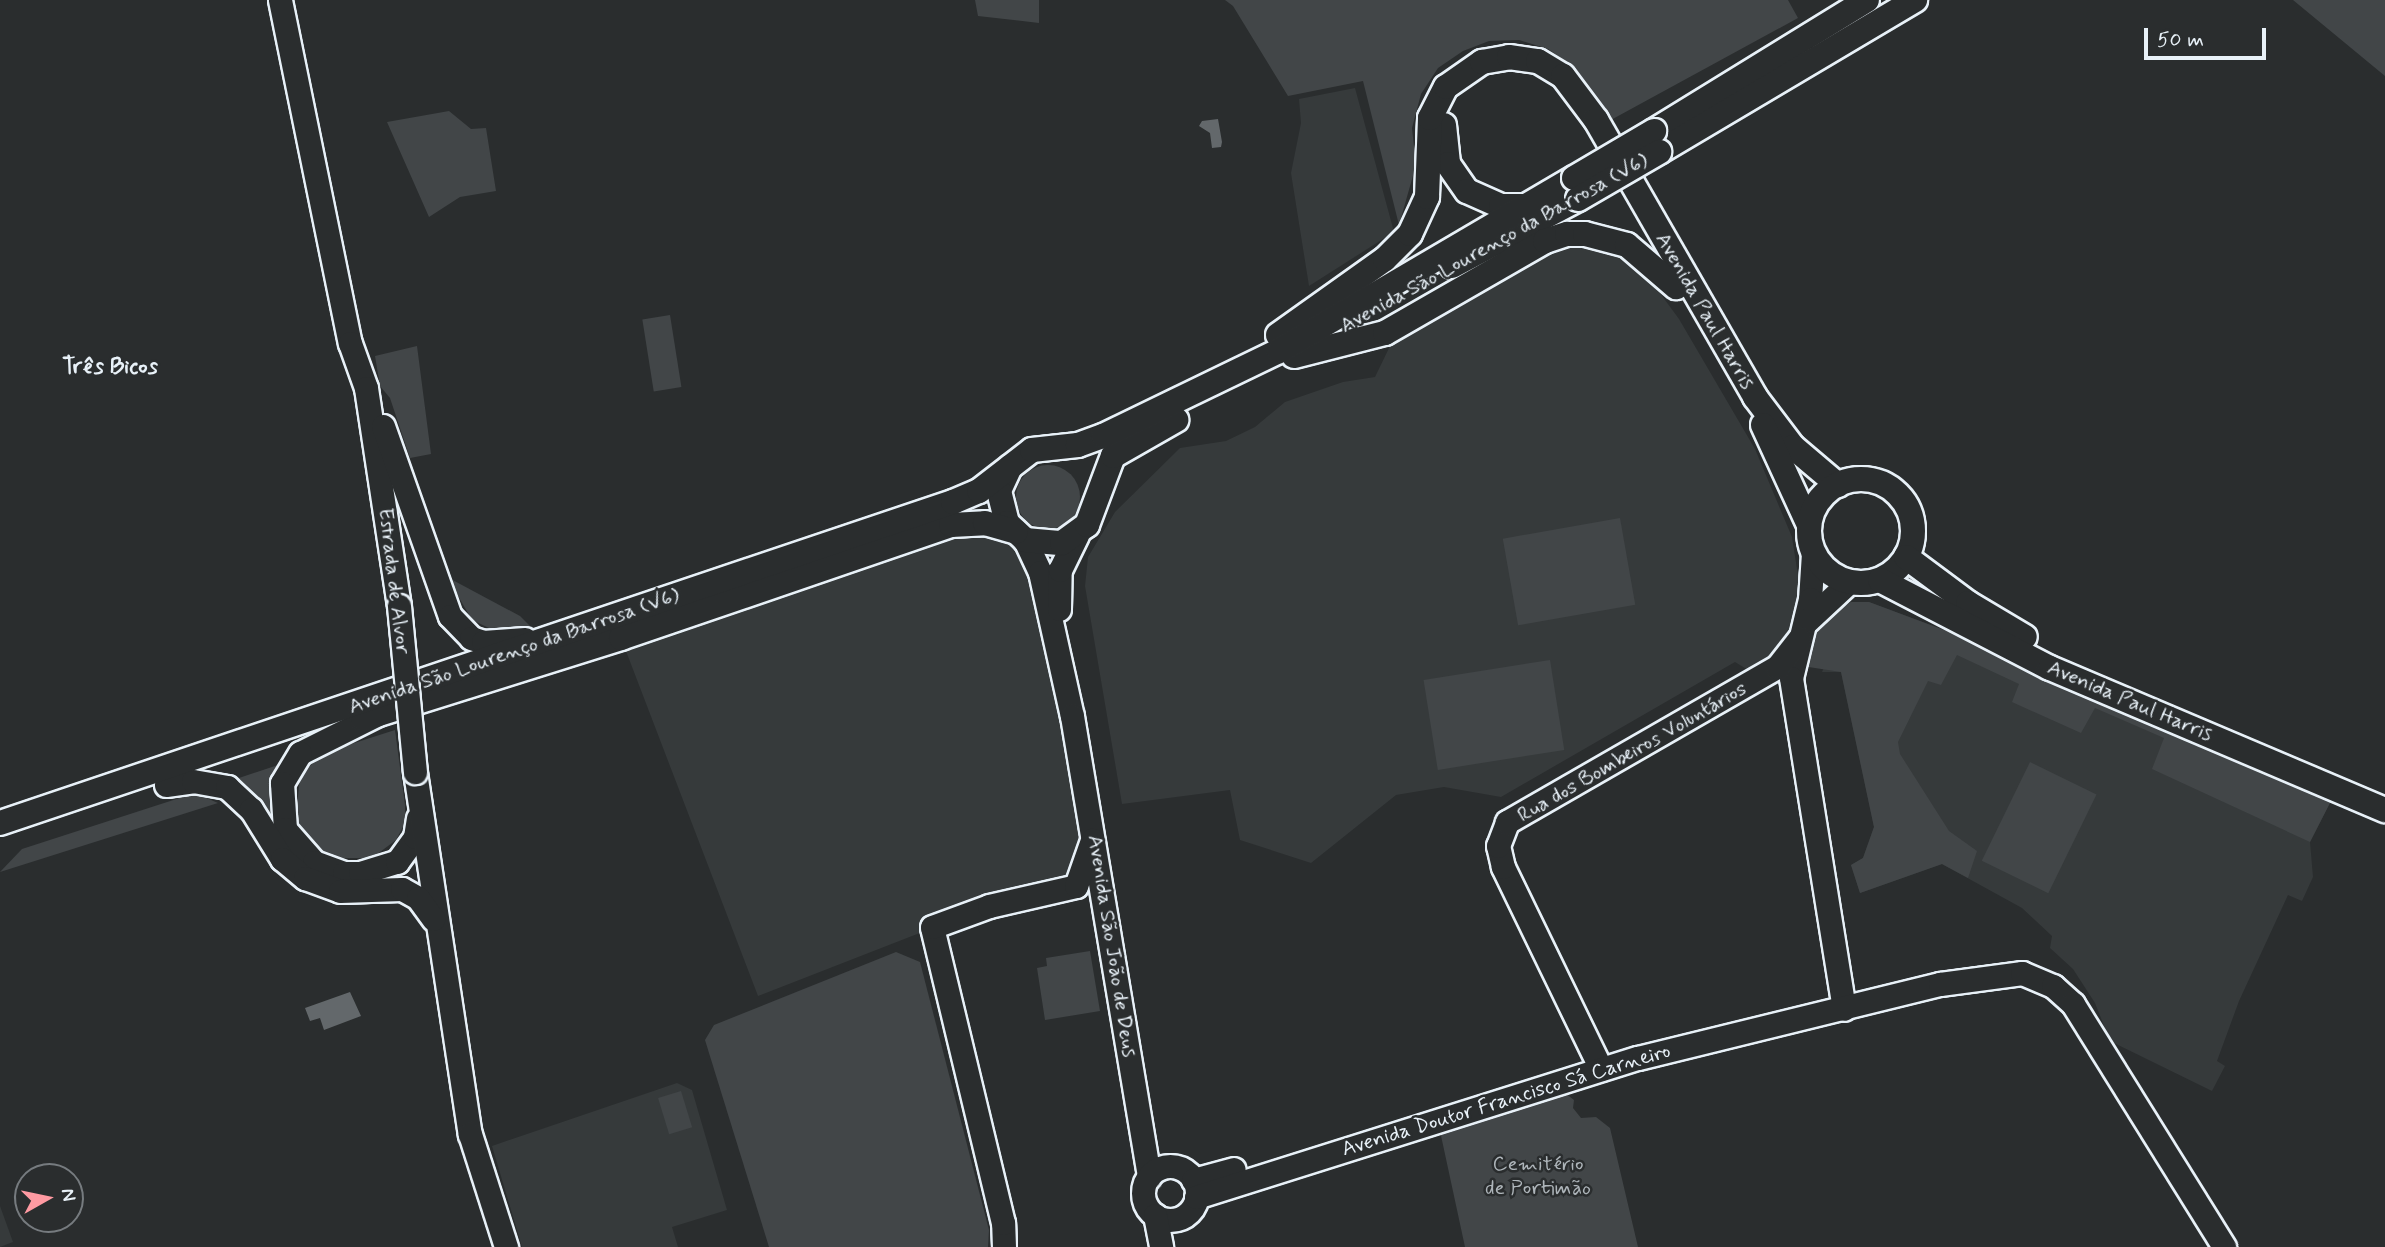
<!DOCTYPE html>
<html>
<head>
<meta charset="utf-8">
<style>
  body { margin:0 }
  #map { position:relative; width:2385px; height:1247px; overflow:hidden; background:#2a2d2e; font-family:Mynerve,sans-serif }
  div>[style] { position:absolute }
  .built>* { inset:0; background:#363a3b }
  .green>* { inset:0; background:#424648; transform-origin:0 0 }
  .round { border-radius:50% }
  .water>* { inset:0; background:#63686b }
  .roads { filter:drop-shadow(2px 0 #e8f1f8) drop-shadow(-2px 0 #e8f1f8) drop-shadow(0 2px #e8f1f8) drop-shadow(0 -2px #e8f1f8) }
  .tertiary>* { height:23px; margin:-11.5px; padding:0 11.5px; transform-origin:11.5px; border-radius:11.5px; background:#2a2d2e }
  .tertiary>.ring { margin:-11.5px; padding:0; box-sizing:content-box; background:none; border:23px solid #2a2d2e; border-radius:50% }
  .secondary>* { height:24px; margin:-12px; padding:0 12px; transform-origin:12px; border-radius:12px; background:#2a2d2e }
  .secondary>.ring { margin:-12px; padding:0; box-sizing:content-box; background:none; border:24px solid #2a2d2e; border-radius:50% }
  .bridges { filter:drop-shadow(2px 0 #e8f1f8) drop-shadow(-2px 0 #e8f1f8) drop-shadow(0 2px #e8f1f8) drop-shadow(0 -2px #e8f1f8) }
  .tertiary-bridge>* { height:23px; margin:-11.5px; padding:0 11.5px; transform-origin:11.5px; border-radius:11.5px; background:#2a2d2e }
  .secondary-bridge>* { height:24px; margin:-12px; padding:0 12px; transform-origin:12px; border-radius:12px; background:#2a2d2e }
  span { translate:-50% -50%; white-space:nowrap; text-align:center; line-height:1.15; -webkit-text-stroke:5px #2a2d2e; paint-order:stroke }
  .street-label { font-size:21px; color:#e8f1f8 }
  .park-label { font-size:21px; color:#aeb5ba }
  .neighbourhood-label { font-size:23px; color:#e8f1f8; font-weight:700 }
  .north { position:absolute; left:14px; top:1163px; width:70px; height:70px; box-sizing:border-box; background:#2a2d2e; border:2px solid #767b7f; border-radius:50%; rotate:81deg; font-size:19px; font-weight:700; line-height:28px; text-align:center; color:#e8f1f8 }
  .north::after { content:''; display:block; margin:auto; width:24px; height:32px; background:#ff9aa2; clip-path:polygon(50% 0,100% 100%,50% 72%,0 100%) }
  .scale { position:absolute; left:2144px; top:28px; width:122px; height:32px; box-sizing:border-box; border:4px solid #e8f1f8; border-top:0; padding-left:9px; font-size:21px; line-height:24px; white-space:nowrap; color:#e8f1f8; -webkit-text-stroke:5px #2a2d2e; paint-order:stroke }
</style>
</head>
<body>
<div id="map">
  <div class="built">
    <i style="clip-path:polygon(1355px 88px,1394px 232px,1309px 286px,1291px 173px,1301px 123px,1299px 99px)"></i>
    <i style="clip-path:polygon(1571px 246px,1617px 254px,1643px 270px,1679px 319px,1755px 449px,1792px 537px,1801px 595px,1789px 640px,1753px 673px,1735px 662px,1501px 797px,1444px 787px,1396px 795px,1311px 863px,1240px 840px,1230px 790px,1122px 804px,1085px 586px,1088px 557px,1115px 512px,1180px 448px,1226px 441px,1255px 427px,1285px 402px,1343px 382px,1375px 377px,1390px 346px,1531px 261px)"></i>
    <i style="clip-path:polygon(951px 525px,1025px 540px,1094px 830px,1076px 886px,989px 906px,758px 996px,621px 638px)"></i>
    <i style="clip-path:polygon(1851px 602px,1869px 602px,1952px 633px,2332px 799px,2310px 842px,2313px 877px,2302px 901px,2288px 895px,2239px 1001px,2217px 1061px,2225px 1066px,2212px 1091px,2110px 1041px,2095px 1003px,2073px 969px,2050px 948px,2052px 936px,2022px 908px,1942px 864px,1860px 893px,1851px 865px,1863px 858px,1874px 827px,1841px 672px,1822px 672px)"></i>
    <i style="clip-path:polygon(677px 1083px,692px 1090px,727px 1210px,672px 1227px,678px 1247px,522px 1247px,492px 1146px)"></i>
    <i style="clip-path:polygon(0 1206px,13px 1242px,0 1247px)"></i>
  </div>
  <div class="green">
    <i style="clip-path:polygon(975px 0,1039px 0,1039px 23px,978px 16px)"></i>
    <i style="clip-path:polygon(1225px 0,1788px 0,1798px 18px,1609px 121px,1571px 65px,1548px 49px,1519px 40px,1489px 41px,1463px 51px,1438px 68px,1421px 94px,1412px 128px,1416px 165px,1399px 225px,1363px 81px,1288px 96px,1233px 6px)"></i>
    <i style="clip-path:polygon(2293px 0,2385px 0,2385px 77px,2385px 76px)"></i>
    <i style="clip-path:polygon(449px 111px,471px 129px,486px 128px,496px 191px,460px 197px,429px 217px,387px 122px)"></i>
    <i style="left:670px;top:315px;width:73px;height:28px;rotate:81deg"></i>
    <i style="clip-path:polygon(417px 346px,431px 454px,410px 458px,390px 398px,380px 386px,375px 356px)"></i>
    <i class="round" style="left:1016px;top:465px;width:64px;height:64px"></i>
    <i style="left:1620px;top:518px;width:88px;height:119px;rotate:80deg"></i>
    <i style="clip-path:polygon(447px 577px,520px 616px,531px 627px,489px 628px,472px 620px)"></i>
    <i style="clip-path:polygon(1851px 602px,1869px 602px,1952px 633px,2332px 799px,2310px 842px,2152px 769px,2164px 738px,2095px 708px,2081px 733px,2012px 702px,2019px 684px,1957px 655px,1941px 685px,1928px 681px,1898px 742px,1900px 754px,1949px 831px,1977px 851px,1968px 878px,1942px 864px,1860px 893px,1851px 865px,1863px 858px,1874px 827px,1841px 672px,1802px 666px,1816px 623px)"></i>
    <i style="left:1550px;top:660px;width:91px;height:128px;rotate:81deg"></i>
    <i style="clip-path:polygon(395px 730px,405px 805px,405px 823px,396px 840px,372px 858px,336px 858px,321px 853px,302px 832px,296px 814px,300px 778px,320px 754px)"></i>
    <i style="left:2030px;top:762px;width:74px;height:110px;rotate:26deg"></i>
    <i style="clip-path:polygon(281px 764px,279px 828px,361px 879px,402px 873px,404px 878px,363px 884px,296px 864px,251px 791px,236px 779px)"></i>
    <i style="clip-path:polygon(195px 793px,218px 803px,0 872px,22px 849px)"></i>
    <i style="clip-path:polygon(1090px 951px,1100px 1011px,1045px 1020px,1037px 968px,1047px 966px,1046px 958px)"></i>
    <i style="clip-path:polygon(896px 952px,920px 962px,989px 1230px,988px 1247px,769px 1247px,705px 1040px,714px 1025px)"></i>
    <i style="left:681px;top:1091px;width:38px;height:24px;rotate:73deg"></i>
    <i style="clip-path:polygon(1565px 1093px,1574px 1100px,1573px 1108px,1581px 1118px,1596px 1117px,1610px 1128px,1638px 1247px,1465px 1247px,1440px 1131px)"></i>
  </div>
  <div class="water">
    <i style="clip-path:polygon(1218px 119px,1222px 142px,1221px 147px,1212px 148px,1210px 133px,1199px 126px,1202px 121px)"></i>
    <i style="clip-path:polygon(350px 992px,361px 1016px,324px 1030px,320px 1018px,310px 1021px,305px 1008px)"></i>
  </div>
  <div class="roads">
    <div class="tertiary">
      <i style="left:280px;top:0;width:350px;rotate:78.5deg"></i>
      <i style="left:350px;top:343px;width:48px;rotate:70.4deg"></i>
      <i style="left:366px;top:388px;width:220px;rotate:81.4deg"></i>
      <i style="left:383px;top:426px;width:201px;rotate:70.6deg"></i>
      <i style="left:450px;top:616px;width:30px;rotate:46deg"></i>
      <i style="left:471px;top:638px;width:13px;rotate:18deg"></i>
      <i style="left:483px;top:642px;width:42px;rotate:-4.1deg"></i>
      <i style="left:1025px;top:540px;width:35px;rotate:65deg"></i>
      <i style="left:1040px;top:572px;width:148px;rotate:77.5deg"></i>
      <i style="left:1072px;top:716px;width:467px;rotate:80.5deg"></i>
      <i style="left:1813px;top:553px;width:46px;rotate:93.7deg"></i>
      <i style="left:1810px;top:599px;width:81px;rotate:103.5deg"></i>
      <i style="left:1791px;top:678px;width:335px;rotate:80.9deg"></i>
      <i style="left:1059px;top:609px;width:39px;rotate:-89deg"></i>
      <i style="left:1060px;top:570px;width:39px;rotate:-64deg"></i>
      <i style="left:1806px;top:622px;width:59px;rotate:-42.9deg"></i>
      <i style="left:378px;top:714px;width:87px;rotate:153.4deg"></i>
      <i style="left:300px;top:753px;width:35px;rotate:121deg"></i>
      <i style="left:282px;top:783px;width:46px;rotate:86.3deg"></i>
      <i style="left:285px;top:829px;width:44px;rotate:48.7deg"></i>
      <i style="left:314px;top:862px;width:32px;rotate:20deg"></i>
      <i style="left:344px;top:873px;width:16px"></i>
      <i style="left:360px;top:873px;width:39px;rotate:-17deg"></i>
      <i style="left:397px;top:862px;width:31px;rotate:-54deg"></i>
      <i style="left:415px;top:837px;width:19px;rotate:-81deg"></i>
      <i style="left:415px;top:772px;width:366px;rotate:81.4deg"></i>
      <i style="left:470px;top:1134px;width:119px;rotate:72.3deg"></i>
      <i style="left:166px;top:785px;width:27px;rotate:-8deg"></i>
      <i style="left:193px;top:781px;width:35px;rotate:10deg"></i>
      <i style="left:227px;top:787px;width:33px;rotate:43deg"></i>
      <i style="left:251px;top:809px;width:59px;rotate:58.2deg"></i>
      <i style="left:282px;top:859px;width:30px;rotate:40deg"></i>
      <i style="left:305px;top:878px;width:37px;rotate:20deg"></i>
      <i style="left:340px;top:891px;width:62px;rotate:-1.8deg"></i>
      <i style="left:402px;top:889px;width:18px;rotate:29deg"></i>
      <i style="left:418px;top:898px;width:26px;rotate:54deg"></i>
      <i style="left:1601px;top:1069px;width:225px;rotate:-115.9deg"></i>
      <i style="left:1503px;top:867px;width:22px;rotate:-103deg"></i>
      <i style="left:1498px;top:846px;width:26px;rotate:-69deg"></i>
      <i style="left:1507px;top:822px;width:311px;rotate:-29.9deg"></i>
      <i style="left:1777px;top:667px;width:36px;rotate:-52deg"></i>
      <i class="ring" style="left:1143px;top:1166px;width:31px;height:31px"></i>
      <i style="left:1193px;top:1180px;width:42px;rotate:-15deg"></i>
      <i style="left:1196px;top:1197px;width:463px;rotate:-17.5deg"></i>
      <i style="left:1638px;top:1058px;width:311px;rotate:-13.8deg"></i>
      <i style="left:1940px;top:984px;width:83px;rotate:-7.6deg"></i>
      <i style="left:2022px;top:973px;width:34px;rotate:23deg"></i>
      <i style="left:2053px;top:986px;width:27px;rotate:42deg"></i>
      <i style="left:2073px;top:1004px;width:286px;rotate:58.1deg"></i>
      <i style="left:1155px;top:1215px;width:33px;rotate:79deg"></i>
      <i style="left:1004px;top:1247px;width:24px;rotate:-92deg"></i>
      <i style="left:1003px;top:1223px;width:304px;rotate:-103.5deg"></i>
      <i style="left:932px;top:927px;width:61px;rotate:-20.2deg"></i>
      <i style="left:989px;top:906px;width:89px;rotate:-12.9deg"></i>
      <i style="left:1076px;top:886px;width:49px;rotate:-70.8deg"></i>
    </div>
    <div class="secondary">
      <i style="left:1444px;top:125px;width:39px;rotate:84deg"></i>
      <i style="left:1448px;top:164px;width:33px;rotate:55deg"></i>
      <i style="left:1467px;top:191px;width:37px;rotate:24deg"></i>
      <i style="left:1501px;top:206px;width:22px"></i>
      <i style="left:1654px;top:131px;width:250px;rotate:-31.6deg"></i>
      <i style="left:1659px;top:152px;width:298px;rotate:-30.7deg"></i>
      <i style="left:1452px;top:266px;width:143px;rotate:-28deg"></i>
      <i style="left:1278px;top:335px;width:131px;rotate:-35.4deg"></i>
      <i style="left:1385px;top:259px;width:35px;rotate:-45deg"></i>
      <i style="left:1410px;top:234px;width:41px;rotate:-65.3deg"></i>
      <i style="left:1427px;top:197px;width:79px;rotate:-87.8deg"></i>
      <i style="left:1430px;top:118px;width:35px;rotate:-63deg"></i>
      <i style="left:1446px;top:87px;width:44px;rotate:-34.8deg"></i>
      <i style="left:1482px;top:62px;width:27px;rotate:-10deg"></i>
      <i style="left:1509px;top:57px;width:29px;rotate:8deg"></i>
      <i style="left:1538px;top:61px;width:29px;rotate:31deg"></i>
      <i style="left:1563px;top:76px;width:55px;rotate:53.1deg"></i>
      <i style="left:1596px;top:120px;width:319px;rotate:60.1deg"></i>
      <i style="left:1755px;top:397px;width:63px;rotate:52.8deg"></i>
      <i style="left:1793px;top:447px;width:59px;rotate:40.2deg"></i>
      <i style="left:1294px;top:356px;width:94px;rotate:-14.2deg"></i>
      <i style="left:1385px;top:333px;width:185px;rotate:-29.9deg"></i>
      <i style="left:1545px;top:241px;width:23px;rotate:-18deg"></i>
      <i style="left:1567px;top:234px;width:18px"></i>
      <i style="left:1585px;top:234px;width:43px;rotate:14.7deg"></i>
      <i style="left:1627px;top:245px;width:65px;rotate:40.6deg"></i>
      <i style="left:1763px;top:425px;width:110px;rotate:65.3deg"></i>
      <i style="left:1010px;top:467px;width:26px;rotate:115deg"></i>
      <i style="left:999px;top:491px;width:33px;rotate:76deg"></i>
      <i style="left:1007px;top:523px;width:25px;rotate:43deg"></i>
      <i style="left:1025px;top:540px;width:37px;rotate:5deg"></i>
      <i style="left:1062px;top:543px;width:31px;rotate:-36deg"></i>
      <i style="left:1087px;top:525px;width:74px;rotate:-69.4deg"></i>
      <i style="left:1113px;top:456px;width:73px;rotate:-29.7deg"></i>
      <i class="ring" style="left:1809px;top:479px;width:80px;height:80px"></i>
      <i style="left:1906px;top:557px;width:77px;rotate:36.6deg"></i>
      <i style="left:1968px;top:603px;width:66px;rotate:30.8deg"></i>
      <i style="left:1880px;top:580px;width:191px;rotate:27.4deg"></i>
      <i style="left:2050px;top:668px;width:364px;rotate:23deg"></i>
      <i style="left:363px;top:719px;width:270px;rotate:-17.4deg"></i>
      <i style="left:621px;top:638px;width:349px;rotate:-18.9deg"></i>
      <i style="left:951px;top:525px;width:34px;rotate:-3deg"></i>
      <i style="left:985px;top:523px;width:32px;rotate:16deg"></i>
      <i style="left:0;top:823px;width:1006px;rotate:-18.62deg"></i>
      <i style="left:953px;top:502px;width:28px;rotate:-23deg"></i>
      <i style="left:979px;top:491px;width:67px;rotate:-37.7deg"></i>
      <i style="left:1032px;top:450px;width:46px;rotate:-6.2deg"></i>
      <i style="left:1078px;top:445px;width:27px;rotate:-20deg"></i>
      <i style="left:1103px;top:436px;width:195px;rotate:-25.8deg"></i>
      <i style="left:1279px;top:351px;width:342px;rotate:-30.4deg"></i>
    </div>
  </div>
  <div class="bridges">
    <div class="tertiary-bridge">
      <i style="left:399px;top:606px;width:167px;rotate:84.5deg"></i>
    </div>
    <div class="secondary-bridge">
      <i style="left:1574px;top:178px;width:93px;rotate:-30.4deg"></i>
      <i style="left:1578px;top:199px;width:94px;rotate:-30.1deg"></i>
    </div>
  </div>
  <div class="street-label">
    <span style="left:1494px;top:243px;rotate:-29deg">Avenida São Lourenço da Barrosa (V6)</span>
    <span style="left:1705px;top:311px;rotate:60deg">Avenida Paul Harris</span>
    <span style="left:394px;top:581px;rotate:83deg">Estrada de Alvor</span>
    <span style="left:514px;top:651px;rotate:-19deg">Avenida São Lourenço da Barrosa (V6)</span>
    <span style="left:2130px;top:701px;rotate:23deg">Avenida Paul Harris</span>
    <span style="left:1632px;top:752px;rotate:-30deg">Rua dos Bombeiros Voluntários</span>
    <span style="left:1112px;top:946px;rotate:81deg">Avenida São João de Deus</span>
    <span style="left:1506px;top:1100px;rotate:-17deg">Avenida Doutor Francisco Sá Carneiro</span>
  </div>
  <div class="park-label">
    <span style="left:1538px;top:1176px">Cemitério<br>de Portimão</span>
  </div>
  <div class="neighbourhood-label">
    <span style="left:110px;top:367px">Três Bicos</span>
  </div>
  <div class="north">N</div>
  <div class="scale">50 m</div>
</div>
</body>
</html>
